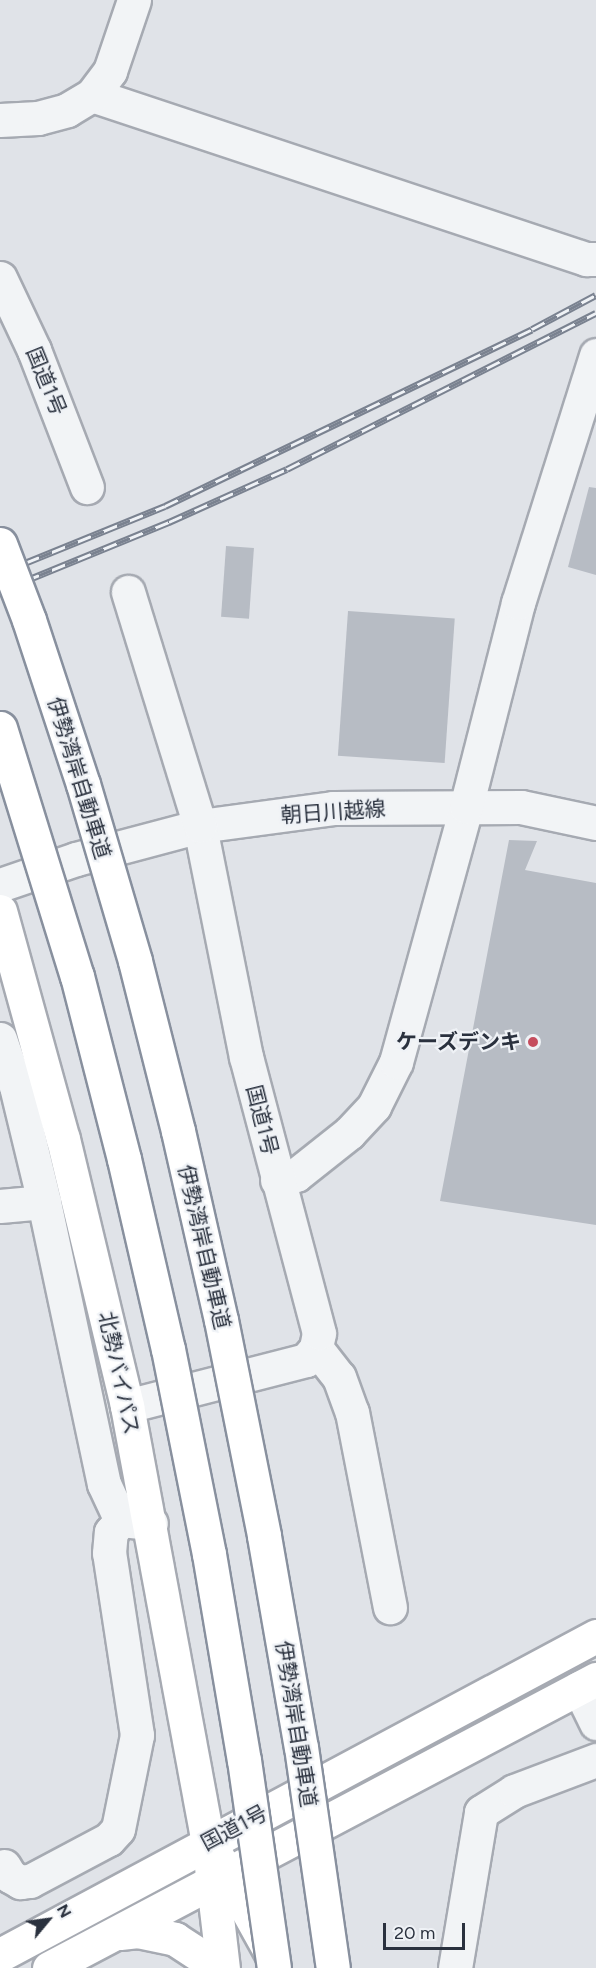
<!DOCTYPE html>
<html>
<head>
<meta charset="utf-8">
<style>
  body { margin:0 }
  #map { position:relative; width:596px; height:1968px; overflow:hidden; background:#e0e3e8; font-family:Figtree,"Noto Sans JP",sans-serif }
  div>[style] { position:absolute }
  .building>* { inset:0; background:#b7bcc4; transform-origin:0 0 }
  .roads { filter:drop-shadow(2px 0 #a6aab2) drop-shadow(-2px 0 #a6aab2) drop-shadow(0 2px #a6aab2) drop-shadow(0 -2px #a6aab2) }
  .minor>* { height:33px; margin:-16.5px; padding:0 16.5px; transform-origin:16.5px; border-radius:16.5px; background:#f2f4f6 }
  .highway>* { height:33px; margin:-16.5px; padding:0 16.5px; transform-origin:16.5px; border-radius:16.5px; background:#fff }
  .rail>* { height:7px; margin-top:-3.5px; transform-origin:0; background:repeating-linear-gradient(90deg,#eff2f6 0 14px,#7a8290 0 28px); box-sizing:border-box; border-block:2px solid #7a8290 }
  .bridges { filter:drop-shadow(2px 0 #88909e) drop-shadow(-2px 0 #88909e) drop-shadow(0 2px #88909e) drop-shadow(0 -2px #88909e) }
  .highway-bridge>* { height:33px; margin:-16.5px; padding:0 16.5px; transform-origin:16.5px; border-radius:16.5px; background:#fff }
  .dots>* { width:16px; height:16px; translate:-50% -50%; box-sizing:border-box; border:3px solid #eff2f6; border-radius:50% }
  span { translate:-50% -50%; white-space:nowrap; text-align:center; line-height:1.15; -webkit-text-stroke:4.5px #eff2f6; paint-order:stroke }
  .street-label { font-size:21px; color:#2a313e }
  .poi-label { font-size:21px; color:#2a313e; font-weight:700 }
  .right { translate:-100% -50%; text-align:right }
  .north { position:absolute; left:18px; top:1890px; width:60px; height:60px; -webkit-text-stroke:4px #eff2f6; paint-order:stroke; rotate:61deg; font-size:16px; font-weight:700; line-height:24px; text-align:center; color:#2a313e }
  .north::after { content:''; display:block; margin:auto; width:21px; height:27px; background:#2a313e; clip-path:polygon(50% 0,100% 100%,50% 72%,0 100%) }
  .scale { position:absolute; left:383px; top:1923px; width:82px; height:27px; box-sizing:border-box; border:3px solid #2a313e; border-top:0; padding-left:8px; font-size:18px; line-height:21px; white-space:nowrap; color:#2a313e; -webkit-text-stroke:4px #eff2f6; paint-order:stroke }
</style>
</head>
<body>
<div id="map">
  <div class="building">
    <i style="clip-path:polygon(589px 487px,596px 488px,596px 575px,568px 567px)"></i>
    <i style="left:226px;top:546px;width:28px;height:71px;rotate:4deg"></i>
    <i style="left:348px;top:611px;width:107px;height:145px;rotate:4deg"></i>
    <i style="clip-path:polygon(509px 840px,537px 841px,525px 870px,596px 883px,596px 1225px,440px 1201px)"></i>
  </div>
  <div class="roads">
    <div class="minor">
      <i style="left:92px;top:95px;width:521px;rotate:18.37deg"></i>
      <i style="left:586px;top:259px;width:10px"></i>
      <i style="left:0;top:120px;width:38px;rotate:-3deg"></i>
      <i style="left:38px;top:118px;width:30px;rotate:-15deg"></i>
      <i style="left:67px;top:110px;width:29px;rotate:-31deg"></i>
      <i style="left:92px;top:95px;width:30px;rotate:-53deg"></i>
      <i style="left:110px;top:71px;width:75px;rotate:-71.3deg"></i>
      <i style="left:0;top:278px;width:80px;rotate:64.7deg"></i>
      <i style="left:34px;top:350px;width:147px;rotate:68.9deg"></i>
      <i style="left:0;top:885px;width:80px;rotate:-18.9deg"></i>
      <i style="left:76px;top:859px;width:128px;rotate:-14.9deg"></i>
      <i style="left:200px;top:826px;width:134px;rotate:-7.7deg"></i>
      <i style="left:333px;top:808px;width:188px;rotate:-0.3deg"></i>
      <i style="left:521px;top:807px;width:77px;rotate:12deg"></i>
      <i style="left:0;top:1039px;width:50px;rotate:71.2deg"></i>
      <i style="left:16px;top:1086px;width:119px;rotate:76.4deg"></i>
      <i style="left:44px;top:1202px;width:288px;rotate:78deg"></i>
      <i style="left:104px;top:1484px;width:40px;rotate:65deg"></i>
      <i style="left:121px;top:1520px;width:30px;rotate:6deg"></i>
      <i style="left:277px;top:1180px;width:20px;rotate:-15deg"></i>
      <i style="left:296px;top:1175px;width:68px;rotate:-38.4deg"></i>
      <i style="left:349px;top:1133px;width:37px;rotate:-47deg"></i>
      <i style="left:374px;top:1106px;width:49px;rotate:-63.4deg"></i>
      <i style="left:396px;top:1062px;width:264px;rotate:-74.6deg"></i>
      <i style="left:466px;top:807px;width:211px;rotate:-75.7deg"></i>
      <i style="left:518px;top:603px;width:260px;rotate:-72.5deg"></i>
      <i style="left:0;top:1206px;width:44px;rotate:-5.2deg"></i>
      <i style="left:316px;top:1348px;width:37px;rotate:52deg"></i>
      <i style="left:339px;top:1377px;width:37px;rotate:70deg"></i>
      <i style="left:352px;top:1412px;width:199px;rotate:79deg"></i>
      <i style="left:127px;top:1406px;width:185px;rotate:-14.4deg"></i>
      <i style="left:306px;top:1360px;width:16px;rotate:-50deg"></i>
      <i style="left:316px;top:1348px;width:15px;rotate:-79deg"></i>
      <i style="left:319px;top:1333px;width:285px;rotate:-104.8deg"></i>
      <i style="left:246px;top:1057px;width:236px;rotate:-101.3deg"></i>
      <i style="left:200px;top:826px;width:245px;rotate:-107.1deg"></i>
      <i style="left:579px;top:1688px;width:39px;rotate:64deg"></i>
      <i style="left:4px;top:1866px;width:12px;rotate:59deg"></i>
      <i style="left:10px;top:1876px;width:12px;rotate:31deg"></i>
      <i style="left:20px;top:1882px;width:10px;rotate:-6deg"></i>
      <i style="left:30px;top:1881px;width:89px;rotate:-28deg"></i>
      <i style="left:109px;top:1839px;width:13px;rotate:-48deg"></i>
      <i style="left:118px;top:1829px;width:96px;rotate:-78.6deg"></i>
      <i style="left:137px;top:1735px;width:184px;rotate:-98.7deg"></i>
      <i style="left:109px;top:1553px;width:21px;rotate:-85deg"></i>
      <i style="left:111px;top:1532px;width:16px;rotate:-50deg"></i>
      <i style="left:455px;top:1968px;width:158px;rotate:-80.5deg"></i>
      <i style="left:481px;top:1812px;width:39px;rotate:-32deg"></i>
      <i style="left:514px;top:1791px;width:88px;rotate:-20.7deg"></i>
    </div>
    <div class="highway">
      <i style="left:0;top:911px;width:237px;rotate:74.6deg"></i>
      <i style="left:63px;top:1139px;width:275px;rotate:76.5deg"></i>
      <i style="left:127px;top:1406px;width:442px;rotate:79.5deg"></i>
      <i style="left:208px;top:1841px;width:128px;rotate:83.3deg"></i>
      <i style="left:217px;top:1856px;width:113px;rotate:60.9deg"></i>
      <i style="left:120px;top:1933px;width:18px;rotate:-6deg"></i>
      <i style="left:138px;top:1931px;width:38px;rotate:12deg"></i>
      <i style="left:175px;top:1939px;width:35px;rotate:33deg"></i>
      <i style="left:204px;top:1958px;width:13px;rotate:51deg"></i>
      <i style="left:0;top:1955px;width:676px;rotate:-28.16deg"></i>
      <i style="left:49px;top:1968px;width:619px;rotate:-27.85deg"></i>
    </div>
  </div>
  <div class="rail">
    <i style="left:0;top:573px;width:178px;rotate:-22.1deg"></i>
    <i style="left:165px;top:506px;width:407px;rotate:-25.7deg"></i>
    <i style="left:532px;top:329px;width:72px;rotate:-28deg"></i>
    <i style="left:0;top:591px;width:183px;rotate:-22.2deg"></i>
    <i style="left:169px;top:522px;width:129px;rotate:-24.2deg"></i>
    <i style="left:287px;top:469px;width:346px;rotate:-26.8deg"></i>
  </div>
  <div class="bridges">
    <div class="highway-bridge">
      <i style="left:0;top:544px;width:81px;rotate:69.1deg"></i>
      <i style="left:29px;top:620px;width:173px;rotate:71.8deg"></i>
      <i style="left:83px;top:784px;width:184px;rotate:73.6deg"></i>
      <i style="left:135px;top:961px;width:175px;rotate:75.8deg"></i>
      <i style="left:178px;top:1131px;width:194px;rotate:77.2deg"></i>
      <i style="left:221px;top:1320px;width:220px;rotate:78.7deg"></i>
      <i style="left:264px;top:1536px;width:214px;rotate:80.1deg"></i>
      <i style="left:301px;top:1747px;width:223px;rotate:81.8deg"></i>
      <i style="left:0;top:728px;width:260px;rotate:72.8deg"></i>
      <i style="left:77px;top:976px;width:189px;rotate:75.6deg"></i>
      <i style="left:124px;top:1159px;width:195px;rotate:77deg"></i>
      <i style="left:168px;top:1349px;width:209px;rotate:78.7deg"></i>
      <i style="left:209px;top:1554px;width:209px;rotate:80.4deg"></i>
      <i style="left:244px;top:1760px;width:210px;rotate:81.8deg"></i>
    </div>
  </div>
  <div class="dots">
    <i style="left:533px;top:1042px;background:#c54d5e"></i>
  </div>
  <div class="street-label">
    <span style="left:46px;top:381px;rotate:68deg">国道1号</span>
    <span style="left:79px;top:778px;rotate:73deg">伊勢湾岸自動車道</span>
    <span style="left:333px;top:812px;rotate:-4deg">朝日川越線</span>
    <span style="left:262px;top:1120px;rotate:76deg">国道1号</span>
    <span style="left:204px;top:1247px;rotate:77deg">伊勢湾岸自動車道</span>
    <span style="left:119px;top:1373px;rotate:78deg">北勢バイパス</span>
    <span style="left:296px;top:1724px;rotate:81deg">伊勢湾岸自動車道</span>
    <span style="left:234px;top:1828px;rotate:-28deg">国道1号</span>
  </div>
  <div class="poi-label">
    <span class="right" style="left:521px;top:1042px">ケーズデンキ</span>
  </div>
  <div class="north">N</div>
  <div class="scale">20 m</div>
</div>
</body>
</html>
